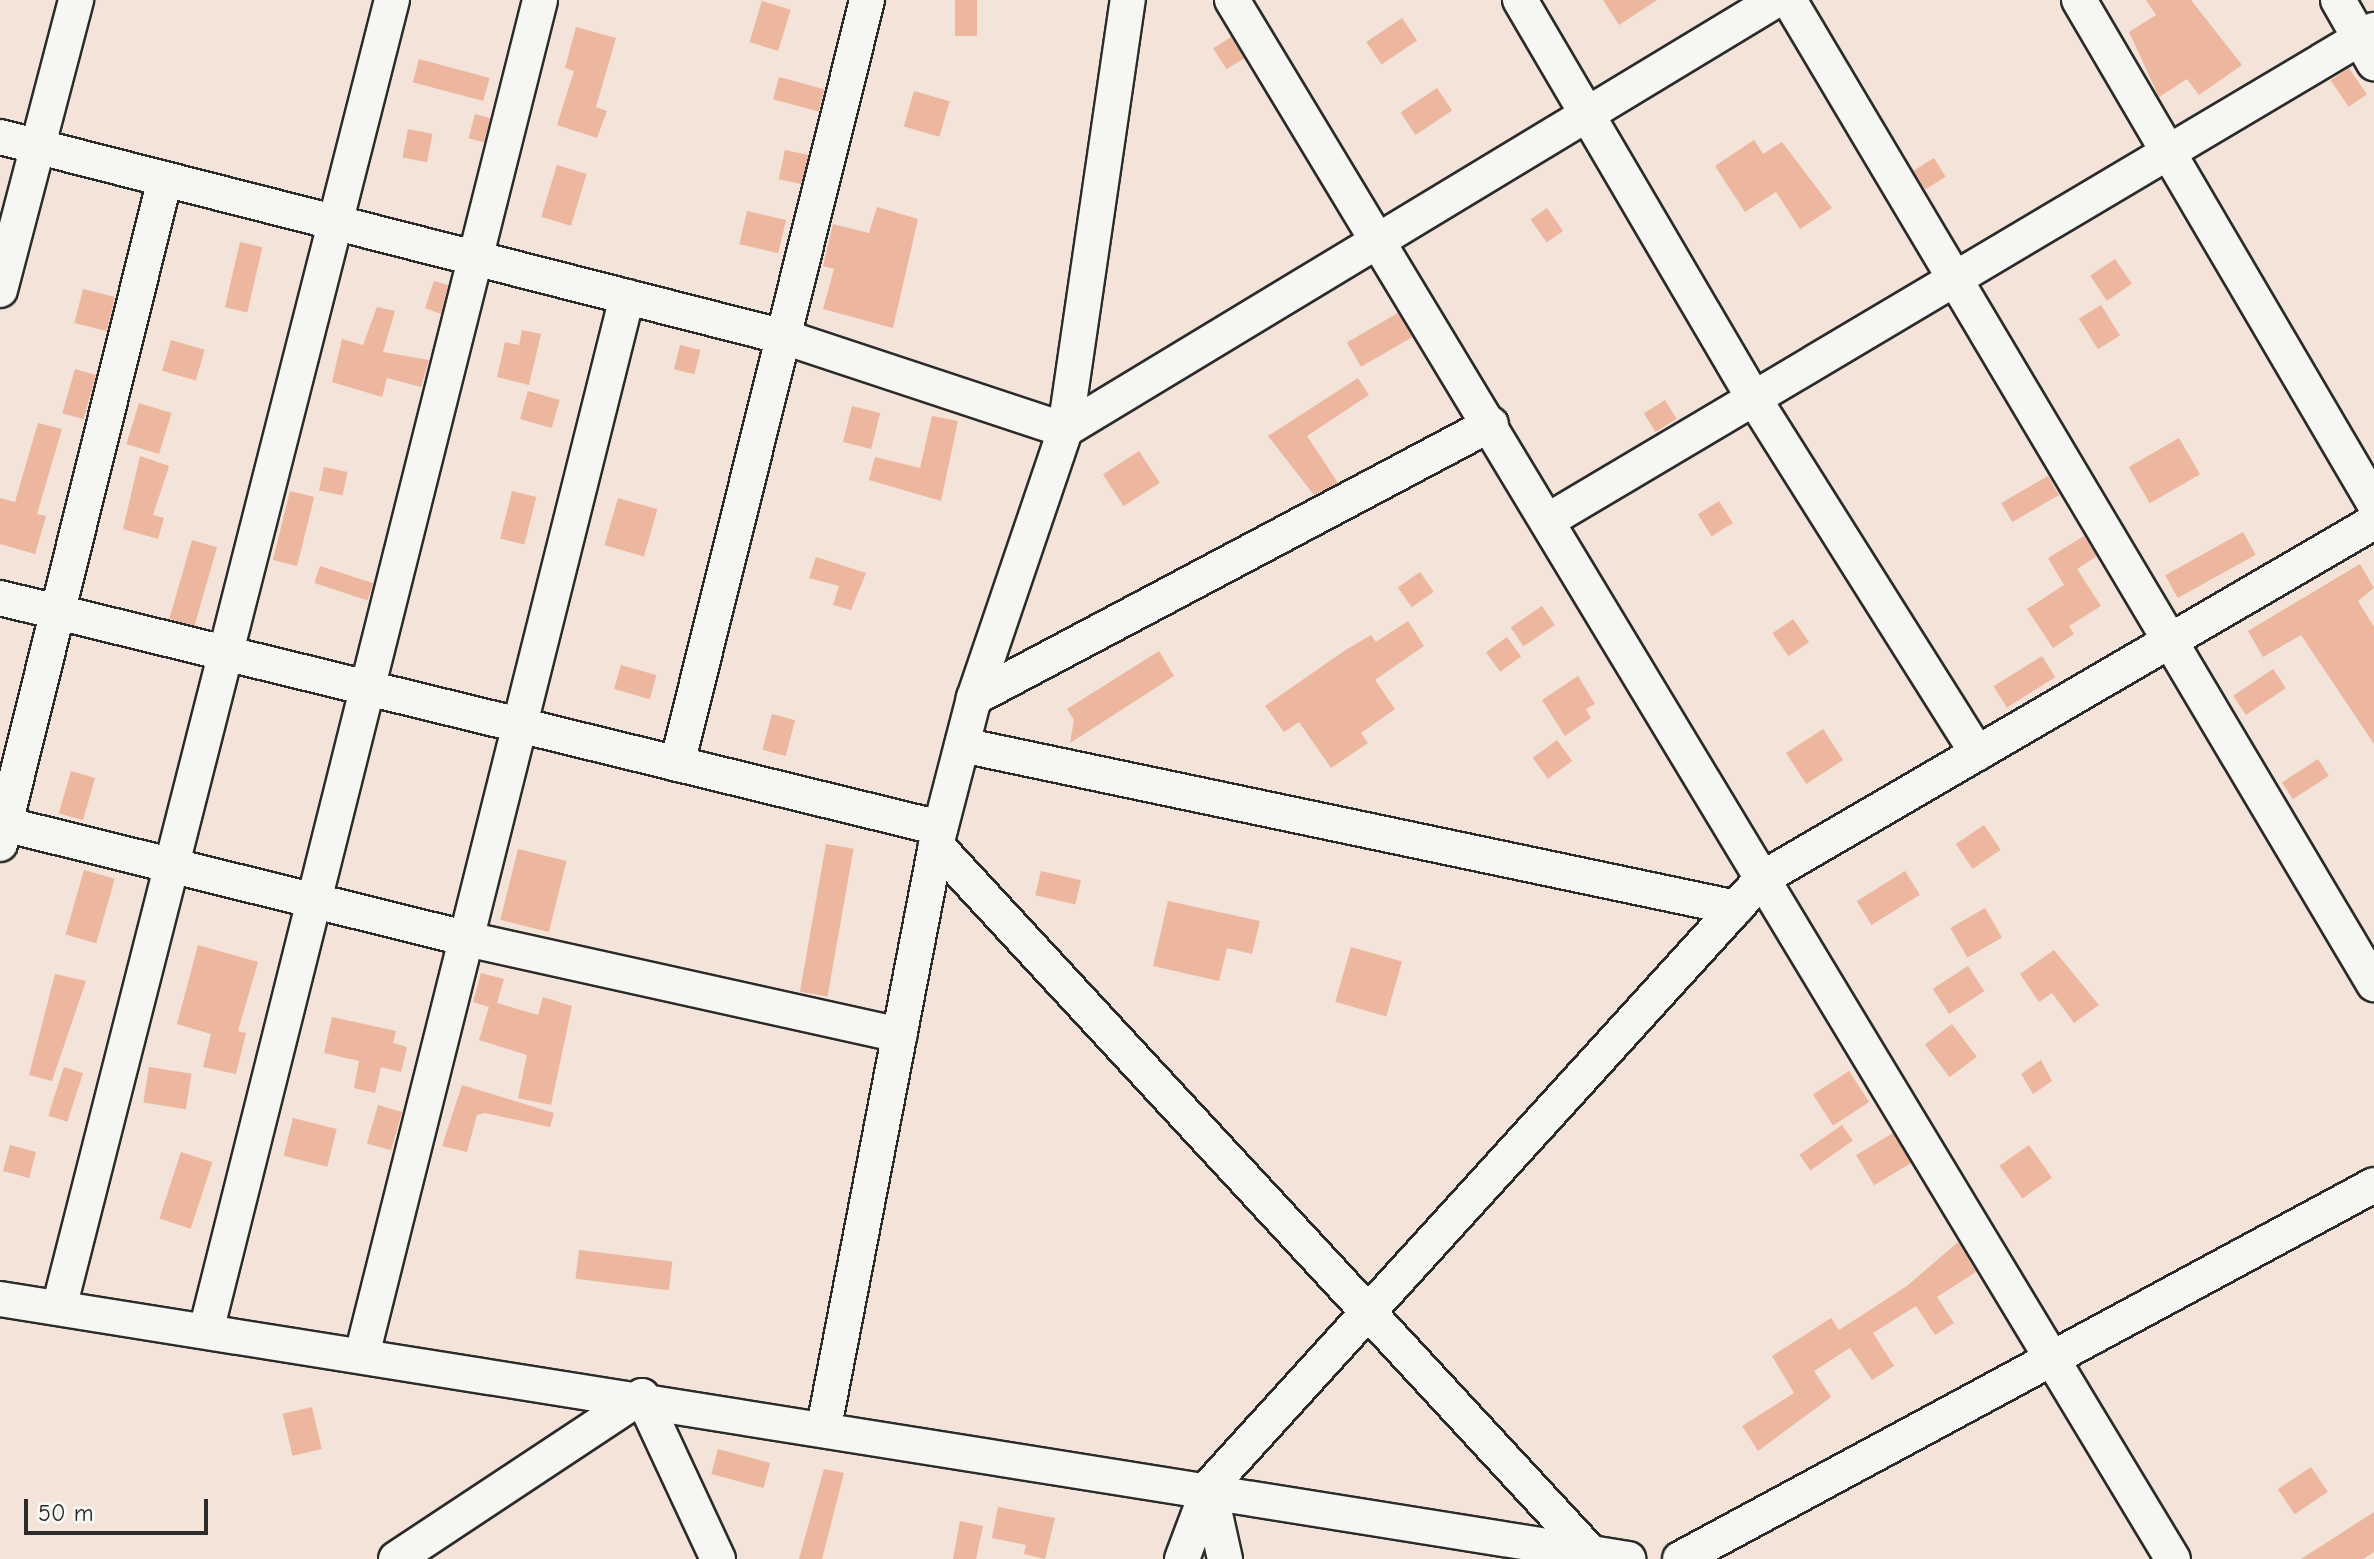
<!DOCTYPE html>
<html>
<head>
<meta charset="utf-8">
<style>
  body { margin:0 }
  #map { position:relative; width:2374px; height:1559px; overflow:hidden; background:#f3e3d9; font-family:"Comic Neue",sans-serif }
  div>[style] { position:absolute }
  .building>* { inset:0; background:#ecb69f; transform-origin:0 0 }
  .roads { filter:drop-shadow(2px 0 #2b2b2b) drop-shadow(-2px 0 #2b2b2b) drop-shadow(0 2px #2b2b2b) drop-shadow(0 -2px #2b2b2b) }
  .minor>* { height:34px; margin:-17px; padding:0 17px; transform-origin:17px; border-radius:17px; background:#f6f6f2 }
  span { translate:-50% -50%; white-space:nowrap; text-align:center; line-height:1.15; -webkit-text-stroke:6px #f6f6f2; paint-order:stroke }
  .scale { position:absolute; left:24px; top:1499px; width:184px; height:36px; box-sizing:border-box; border:4px solid #2b2b2b; border-top:0; padding-left:10px; font-size:24px; line-height:28px; white-space:nowrap; color:#2b2b2b; -webkit-text-stroke:6px #f6f6f2; paint-order:stroke }
</style>
</head>
<body>
<div id="map">
  <div class="building">
    <i style="left:955px;top:0;width:22px;height:36px"></i>
    <i style="clip-path:polygon(1603px 0,1657px 0,1619px 25px)"></i>
    <i style="clip-path:polygon(2146px 0,2191px 0,2242px 65px,2199px 95px,2187px 79px,2159px 97px,2129px 32px,2156px 15px)"></i>
    <i style="left:762px;top:1px;width:30px;height:43px;rotate:17deg"></i>
    <i style="left:1402px;top:18px;width:27px;height:43px;rotate:56deg"></i>
    <i style="clip-path:polygon(576px 27px,616px 38px,596px 107px,607px 111px,597px 138px,557px 125px,574px 71px,565px 68px)"></i>
    <i style="left:1231px;top:37px;width:25px;height:21px;rotate:58deg"></i>
    <i style="left:419px;top:59px;width:73px;height:24px;rotate:15deg"></i>
    <i style="left:2349px;top:68px;width:32px;height:22px;rotate:56deg"></i>
    <i style="left:779px;top:77px;width:47px;height:23px;rotate:15deg"></i>
    <i style="left:1437px;top:88px;width:27px;height:44px;rotate:56deg"></i>
    <i style="left:914px;top:91px;width:37px;height:37px;rotate:16deg"></i>
    <i style="left:475px;top:114px;width:16px;height:25px;rotate:15deg"></i>
    <i style="left:408px;top:129px;width:25px;height:29px;rotate:11deg"></i>
    <i style="clip-path:polygon(1754px 140px,1763px 154px,1782px 142px,1832px 208px,1800px 229px,1776px 192px,1745px 212px,1715px 166px)"></i>
    <i style="left:785px;top:150px;width:24px;height:30px;rotate:12deg"></i>
    <i style="left:1934px;top:158px;width:22px;height:24px;rotate:58deg"></i>
    <i style="left:557px;top:165px;width:31px;height:54px;rotate:17deg"></i>
    <i style="clip-path:polygon(877px 207px,918px 219px,893px 328px,823px 309px,834px 269px,823px 266px,833px 224px,869px 233px)"></i>
    <i style="left:1547px;top:208px;width:28px;height:20px;rotate:55deg"></i>
    <i style="left:747px;top:211px;width:40px;height:34px;rotate:13deg"></i>
    <i style="left:240px;top:242px;width:23px;height:67px;rotate:13deg"></i>
    <i style="left:2115px;top:259px;width:30px;height:30px;rotate:56deg"></i>
    <i style="clip-path:polygon(434px 281px,448px 285px,441px 314px,425px 308px)"></i>
    <i style="left:83px;top:289px;width:33px;height:35px;rotate:14deg"></i>
    <i style="left:2101px;top:305px;width:36px;height:26px;rotate:58deg"></i>
    <i style="clip-path:polygon(377px 307px,395px 311px,383px 352px,429px 360px,421px 387px,387px 378px,382px 397px,332px 382px,342px 339px,363px 345px)"></i>
    <i style="left:1398px;top:313px;width:28px;height:59px;rotate:60deg"></i>
    <i style="clip-path:polygon(522px 330px,541px 334px,529px 385px,497px 377px,505px 342px,519px 345px)"></i>
    <i style="left:171px;top:340px;width:35px;height:32px;rotate:16deg"></i>
    <i style="left:680px;top:345px;width:21px;height:25px;rotate:14deg"></i>
    <i style="left:75px;top:369px;width:22px;height:46px;rotate:16deg"></i>
    <i style="clip-path:polygon(1358px 378px,1369px 395px,1307px 436px,1338px 483px,1314px 495px,1268px 436px)"></i>
    <i style="left:528px;top:391px;width:33px;height:29px;rotate:16deg"></i>
    <i style="left:1665px;top:400px;width:22px;height:25px;rotate:58deg"></i>
    <i style="left:139px;top:403px;width:34px;height:43px;rotate:17deg"></i>
    <i style="left:852px;top:406px;width:29px;height:37px;rotate:14deg"></i>
    <i style="clip-path:polygon(932px 416px,958px 421px,941px 501px,869px 480px,875px 457px,920px 468px)"></i>
    <i style="clip-path:polygon(38px 423px,62px 429px,37px 514px,46px 516px,35px 554px,0 544px,0 498px,15px 502px)"></i>
    <i style="left:2179px;top:438px;width:42px;height:58px;rotate:60deg"></i>
    <i style="left:1139px;top:451px;width:38px;height:43px;rotate:57deg"></i>
    <i style="clip-path:polygon(140px 456px,169px 466px,153px 515px,164px 518px,158px 539px,123px 529px)"></i>
    <i style="left:324px;top:467px;width:24px;height:24px;rotate:12deg"></i>
    <i style="left:2048px;top:476px;width:22px;height:54px;rotate:60deg"></i>
    <i style="left:290px;top:491px;width:25px;height:71px;rotate:14deg"></i>
    <i style="left:512px;top:491px;width:25px;height:49px;rotate:14deg"></i>
    <i style="left:618px;top:498px;width:41px;height:49px;rotate:16deg"></i>
    <i style="left:1719px;top:501px;width:26px;height:25px;rotate:58deg"></i>
    <i style="left:2243px;top:532px;width:26px;height:89px;rotate:61deg"></i>
    <i style="clip-path:polygon(2084px 536px,2097px 556px,2077px 569px,2101px 606px,2069px 626px,2074px 634px,2053px 648px,2027px 609px,2064px 585px,2048px 558px)"></i>
    <i style="left:192px;top:540px;width:26px;height:82px;rotate:16deg"></i>
    <i style="clip-path:polygon(816px 557px,866px 573px,851px 610px,833px 605px,839px 586px,809px 578px)"></i>
    <i style="clip-path:polygon(2360px 564px,2374px 588px,2358px 601px,2374px 627px,2374px 744px,2301px 635px,2263px 657px,2248px 631px)"></i>
    <i style="left:320px;top:566px;width:56px;height:18px;rotate:18deg"></i>
    <i style="left:1420px;top:572px;width:24px;height:27px;rotate:55deg"></i>
    <i style="left:1542px;top:606px;width:23px;height:38px;rotate:56deg"></i>
    <i style="left:1793px;top:619px;width:28px;height:25px;rotate:55deg"></i>
    <i style="clip-path:polygon(1408px 621px,1424px 646px,1375px 680px,1395px 709px,1361px 733px,1368px 743px,1331px 768px,1299px 722px,1284px 732px,1265px 706px,1344px 651px,1371px 635px,1376px 642px)"></i>
    <i style="left:1507px;top:637px;width:24px;height:26px;rotate:54deg"></i>
    <i style="clip-path:polygon(1159px 651px,1174px 676px,1070px 743px,1074px 720px,1067px 709px)"></i>
    <i style="left:2042px;top:656px;width:25px;height:57px;rotate:58deg"></i>
    <i style="left:621px;top:665px;width:37px;height:25px;rotate:16deg"></i>
    <i style="left:2273px;top:669px;width:23px;height:48px;rotate:56deg"></i>
    <i style="clip-path:polygon(1578px 676px,1595px 704px,1586px 709px,1591px 718px,1565px 736px,1542px 700px)"></i>
    <i style="left:772px;top:714px;width:24px;height:37px;rotate:15deg"></i>
    <i style="left:1823px;top:729px;width:37px;height:44px;rotate:57deg"></i>
    <i style="left:1557px;top:740px;width:26px;height:30px;rotate:54deg"></i>
    <i style="left:2318px;top:759px;width:20px;height:43px;rotate:57deg"></i>
    <i style="left:71px;top:771px;width:25px;height:44px;rotate:16deg"></i>
    <i style="left:1984px;top:825px;width:30px;height:34px;rotate:56deg"></i>
    <i style="left:826px;top:844px;width:28px;height:150px;rotate:10deg"></i>
    <i style="left:518px;top:849px;width:50px;height:73px;rotate:14deg"></i>
    <i style="left:84px;top:870px;width:32px;height:67px;rotate:16deg"></i>
    <i style="left:1041px;top:871px;width:41px;height:25px;rotate:13deg"></i>
    <i style="left:1905px;top:871px;width:28px;height:57px;rotate:58deg"></i>
    <i style="clip-path:polygon(1168px 901px,1260px 921px,1252px 954px,1227px 948px,1219px 981px,1153px 966px)"></i>
    <i style="left:1985px;top:908px;width:34px;height:40px;rotate:60deg"></i>
    <i style="clip-path:polygon(198px 945px,258px 962px,238px 1031px,246px 1033px,236px 1074px,203px 1067px,211px 1034px,177px 1024px)"></i>
    <i style="left:1351px;top:947px;width:53px;height:57px;rotate:16deg"></i>
    <i style="clip-path:polygon(2054px 950px,2099px 1005px,2074px 1023px,2052px 993px,2039px 1002px,2020px 974px)"></i>
    <i style="left:1968px;top:966px;width:30px;height:42px;rotate:57deg"></i>
    <i style="clip-path:polygon(481px 973px,504px 979px,497px 1003px,538px 1015px,543px 997px,572px 1006px,551px 1105px,518px 1098px,527px 1055px,479px 1040px,489px 1007px,473px 1002px)"></i>
    <i style="clip-path:polygon(55px 974px,86px 981px,52px 1081px,29px 1075px)"></i>
    <i style="clip-path:polygon(332px 1017px,396px 1031px,393px 1043px,407px 1047px,401px 1072px,381px 1067px,375px 1093px,354px 1088px,359px 1061px,324px 1053px)"></i>
    <i style="left:1952px;top:1024px;width:41px;height:34px;rotate:53deg"></i>
    <i style="clip-path:polygon(2041px 1060px,2052px 1081px,2033px 1094px,2021px 1074px)"></i>
    <i style="left:64px;top:1067px;width:20px;height:51px;rotate:18deg"></i>
    <i style="left:149px;top:1067px;width:43px;height:36px;rotate:9deg"></i>
    <i style="left:1849px;top:1071px;width:37px;height:43px;rotate:57deg"></i>
    <i style="clip-path:polygon(462px 1085px,554px 1113px,550px 1127px,485px 1113px,477px 1115px,467px 1152px,442px 1146px)"></i>
    <i style="left:378px;top:1105px;width:25px;height:40px;rotate:16deg"></i>
    <i style="left:293px;top:1118px;width:45px;height:39px;rotate:14deg"></i>
    <i style="left:1842px;top:1125px;width:19px;height:52px;rotate:55deg"></i>
    <i style="left:1893px;top:1133px;width:35px;height:43px;rotate:59deg"></i>
    <i style="left:10px;top:1145px;width:27px;height:27px;rotate:15deg"></i>
    <i style="left:2029px;top:1145px;width:40px;height:36px;rotate:55deg"></i>
    <i style="left:181px;top:1152px;width:33px;height:70px;rotate:18deg"></i>
    <i style="clip-path:polygon(1958px 1242px,1976px 1272px,1937px 1297px,1954px 1323px,1935px 1335px,1916px 1306px,1873px 1333px,1894px 1366px,1872px 1380px,1850px 1348px,1814px 1371px,1831px 1397px,1758px 1451px,1742px 1426px,1794px 1393px,1772px 1356px,1831px 1318px,1839px 1330px,1907px 1286px)"></i>
    <i style="left:579px;top:1250px;width:94px;height:29px;rotate:7deg"></i>
    <i style="left:312px;top:1407px;width:43px;height:30px;rotate:77deg"></i>
    <i style="left:718px;top:1449px;width:54px;height:26px;rotate:15deg"></i>
    <i style="left:2311px;top:1467px;width:30px;height:40px;rotate:56deg"></i>
    <i style="clip-path:polygon(824px 1469px,844px 1473px,822px 1559px,799px 1559px)"></i>
    <i style="clip-path:polygon(998px 1507px,1055px 1518px,1045px 1559px,1024px 1554px,1026px 1545px,992px 1538px)"></i>
    <i style="clip-path:polygon(2374px 1512px,2374px 1552px,2363px 1559px,2301px 1559px)"></i>
    <i style="clip-path:polygon(960px 1521px,983px 1526px,976px 1559px,953px 1559px)"></i>
  </div>
  <div class="roads">
    <div class="minor">
      <i style="left:1232px;top:0;width:1821px;rotate:58.89deg"></i>
      <i style="left:1520px;top:0;width:460px;rotate:59.6deg"></i>
      <i style="left:1753px;top:397px;width:421px;rotate:57.8deg"></i>
      <i style="left:1789px;top:0;width:1145px;rotate:59.27deg"></i>
      <i style="left:2079px;top:0;width:583px;rotate:59.61deg"></i>
      <i style="left:2338px;top:0;width:73px;rotate:60.3deg"></i>
      <i style="left:0;top:137px;width:809px;rotate:14.31deg"></i>
      <i style="left:784px;top:337px;width:296px;rotate:18.3deg"></i>
      <i style="left:1065px;top:430px;width:831px;rotate:-31.16deg"></i>
      <i style="left:0;top:290px;width:300px;rotate:-75.3deg"></i>
      <i style="left:1549px;top:520px;width:960px;rotate:-30.71deg"></i>
      <i style="left:0;top:598px;width:968px;rotate:13.75deg"></i>
      <i style="left:974px;top:698px;width:585px;rotate:-27.92deg"></i>
      <i style="left:962px;top:745px;width:791px;rotate:11.89deg"></i>
      <i style="left:677px;top:764px;width:787px;rotate:-76.03deg"></i>
      <i style="left:0;top:823px;width:481px;rotate:13.9deg"></i>
      <i style="left:467px;top:939px;width:443px;rotate:12.5deg"></i>
      <i style="left:0;top:844px;width:685px;rotate:-76.07deg"></i>
      <i style="left:936px;top:845px;width:965px;rotate:47.23deg"></i>
      <i style="left:0;top:1299px;width:1649px;rotate:9.07deg"></i>
      <i style="left:59px;top:1308px;width:1350px;rotate:-75.72deg"></i>
      <i style="left:206px;top:1331px;width:1372px;rotate:-75.91deg"></i>
      <i style="left:362px;top:1355px;width:1091px;rotate:-75.94deg"></i>
      <i style="left:824px;top:1427px;width:593px;rotate:-79.11deg"></i>
      <i style="left:936px;top:845px;width:152px;rotate:-75.5deg"></i>
      <i style="left:974px;top:698px;width:283px;rotate:-71.2deg"></i>
      <i style="left:1065px;top:430px;width:435px;rotate:-81.7deg"></i>
      <i style="left:1209px;top:1487px;width:74px;rotate:77.5deg"></i>
      <i style="left:396px;top:1559px;width:295px;rotate:-33.5deg"></i>
      <i style="left:642px;top:1396px;width:180px;rotate:65deg"></i>
      <i style="left:1182px;top:1559px;width:77px;rotate:-69.4deg"></i>
      <i style="left:1209px;top:1487px;width:823px;rotate:-47.71deg"></i>
      <i style="left:1763px;top:878px;width:707px;rotate:-30.23deg"></i>
      <i style="left:1680px;top:1559px;width:788px;rotate:-28.32deg"></i>
    </div>
  </div>
  <div class="scale">50 m</div>
</div>
</body>
</html>
